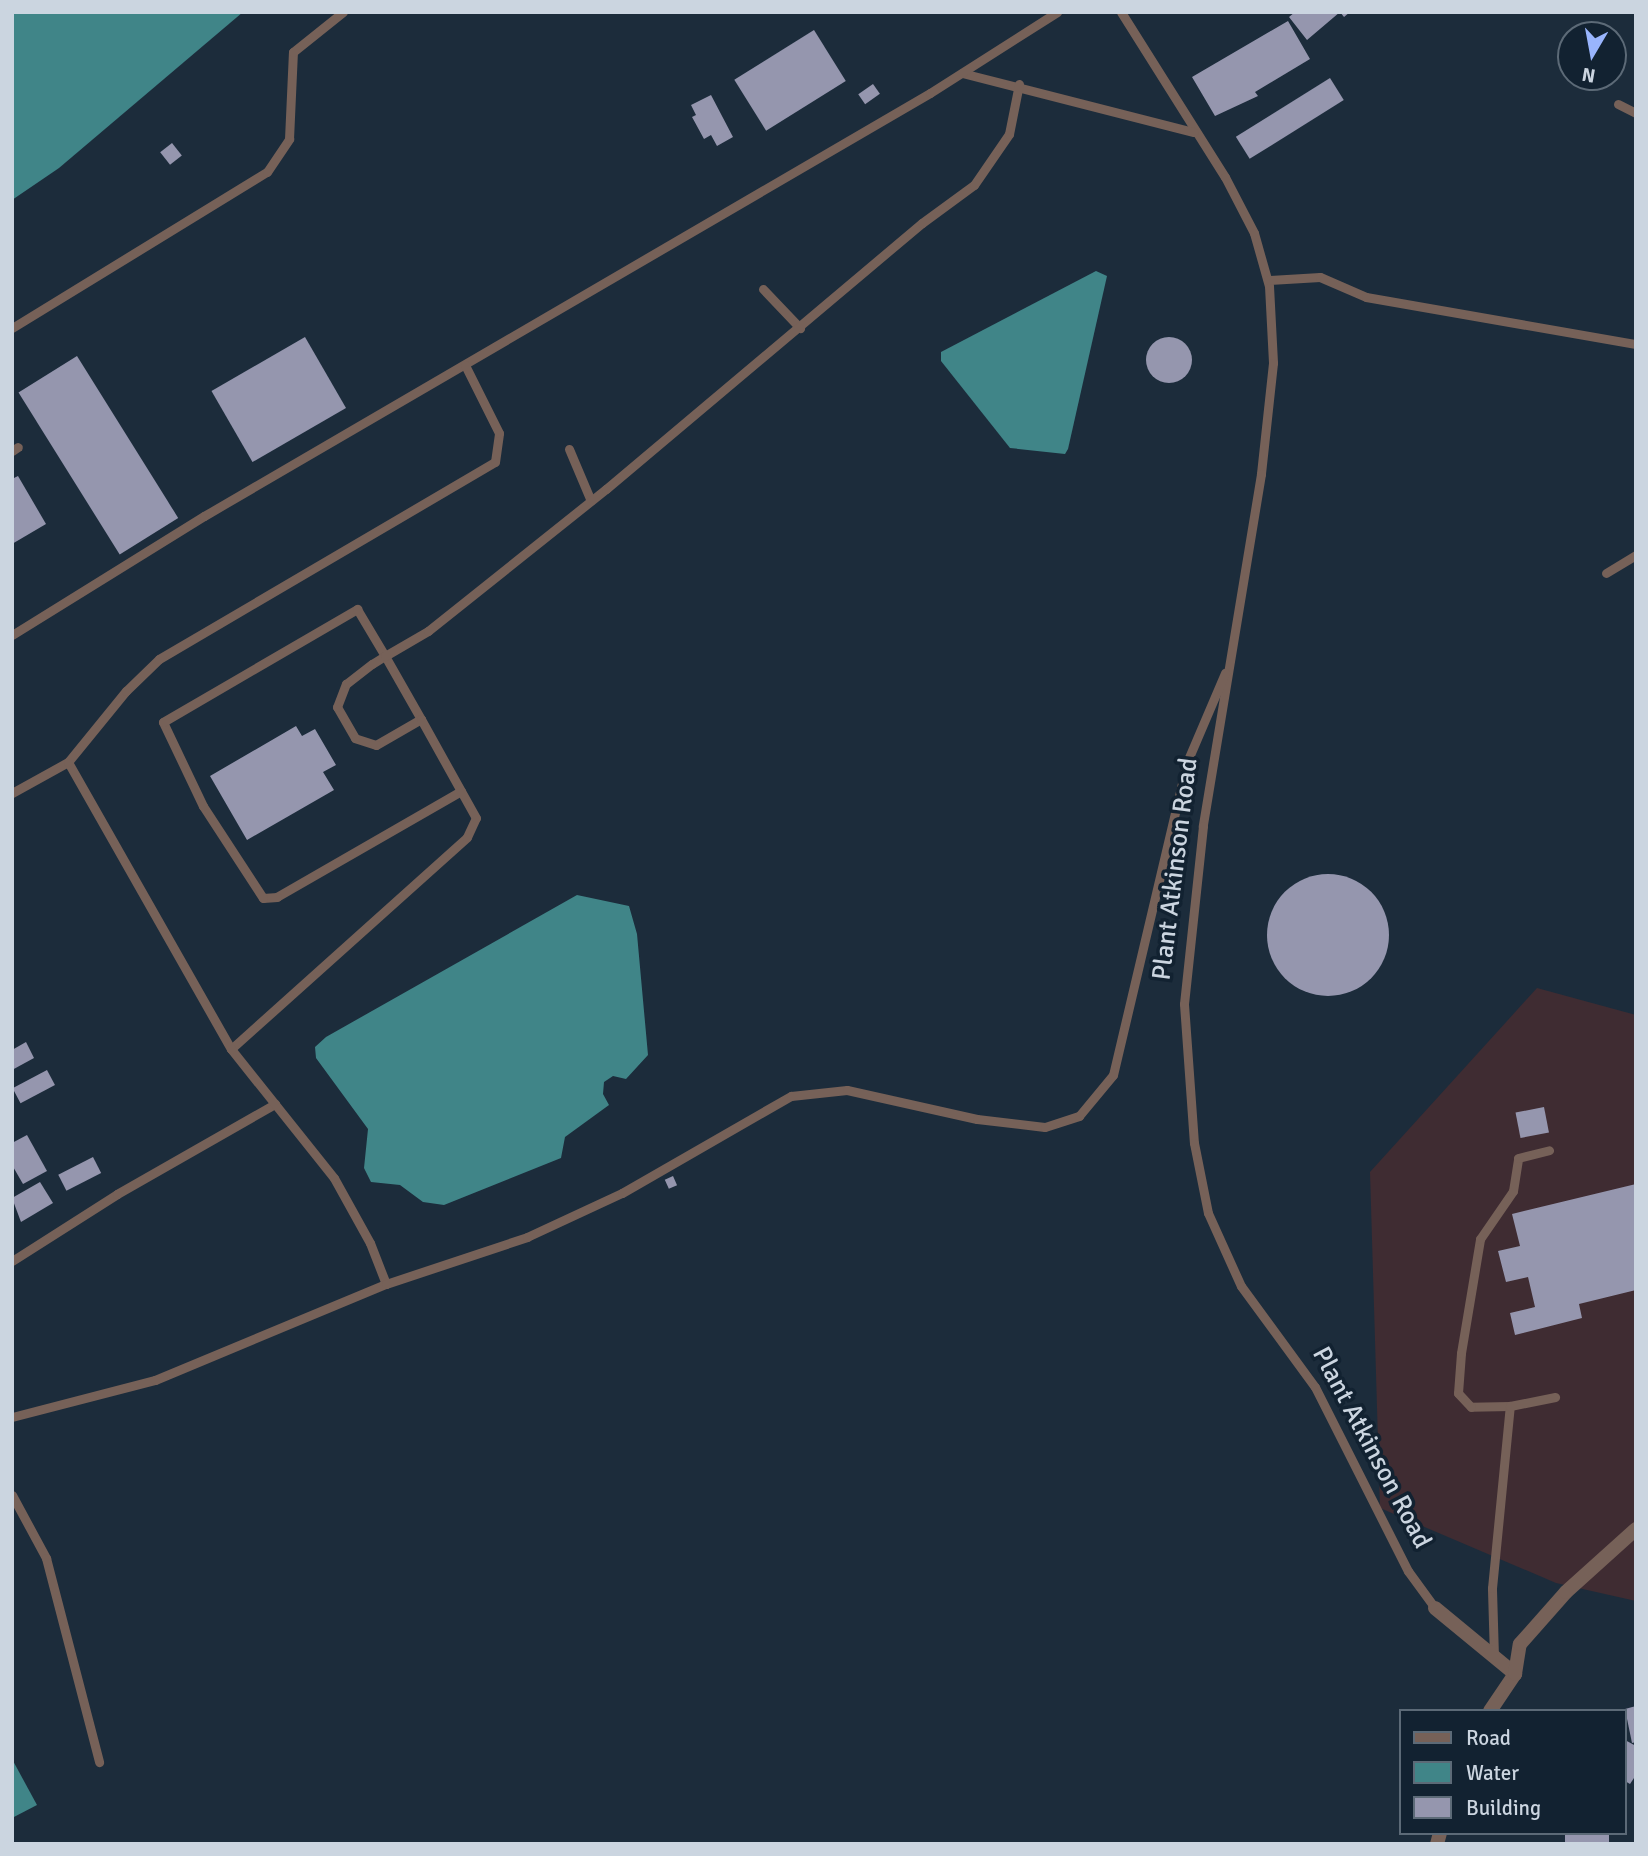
<!DOCTYPE html>
<html>
<head>
<meta charset="utf-8">
<style>
  body { margin:0 }
  #map { position:relative; width:1648px; height:1856px; overflow:hidden; background:#1c2c3b; font-family:Signika,sans-serif }
  div>[style] { position:absolute }
  .commercial>* { inset:0; background:#3f2c32 }
  .water>* { inset:0; background:#408588 }
  .building>* { inset:0; background:#9596ae; transform-origin:0 0 }
  .round { border-radius:50% }
  .service>* { height:9px; margin:-4.5px; padding:0 4.5px; transform-origin:4.5px; border-radius:4.5px; background:#766158 }
  .minor>* { height:14px; margin:-7px; padding:0 7px; transform-origin:7px; border-radius:7px; background:#766158 }
  .tertiary>* { height:14px; margin:-7px; padding:0 7px; transform-origin:7px; border-radius:7px; background:#766158 }
  span { translate:-50% -50%; white-space:nowrap; text-align:center; line-height:1.15; -webkit-text-stroke:7px #122231; paint-order:stroke }
  .street-label { font-size:26px; color:#cbd5e0 }
  .frame { position:absolute; inset:0; border:14px solid #cbd5e0; pointer-events:none }
  .legend { position:absolute; left:1399px; top:1709px; width:228px; height:126px; box-sizing:border-box; background:#122231; border:2px solid #5c6a77; margin:0; padding:9px 12px; list-style:none; font-size:21px; color:#cbd5e0 }
  .legend li { display:flex; align-items:center; gap:14px; height:35px }
  .legend b { width:35px; border:2px solid #5c6a77 }
  .north { position:absolute; left:1557px; top:21px; width:70px; height:70px; box-sizing:border-box; background:#122231; border:2px solid #5c6a77; border-radius:50%; rotate:190deg; font-size:19px; font-weight:700; line-height:28px; text-align:center; color:#cbd5e0 }
  .north::after { content:''; display:block; margin:auto; width:24px; height:32px; background:#99b5fd; clip-path:polygon(50% 0,100% 100%,50% 72%,0 100%) }
</style>
</head>
<body>
<div id="map">
  <div class="commercial">
    <i style="clip-path:polygon(1537px 988px,1636px 1015px,1636px 1601px,1556px 1583px,1380px 1508px,1370px 1172px)"></i>
  </div>
  <div class="water">
    <i style="clip-path:polygon(12px 12px,243px 12px,59px 168px,12px 200px)"></i>
    <i style="clip-path:polygon(1096px 271px,1107px 276px,1068px 449px,1065px 454px,1010px 448px,941px 361px,941px 352px)"></i>
    <i style="clip-path:polygon(577px 895px,629px 906px,637px 934px,648px 1055px,626px 1079px,613px 1076px,604px 1082px,603px 1094px,609px 1105px,565px 1137px,561px 1158px,444px 1205px,423px 1202px,400px 1185px,371px 1182px,364px 1168px,368px 1129px,316px 1058px,315px 1047px,326px 1037px)"></i>
    <i style="clip-path:polygon(12px 1759px,37px 1805px,12px 1818px)"></i>
  </div>
  <div class="building">
    <i style="clip-path:polygon(1295px 12px,1350px 12px,1344px 17px,1340px 12px,1307px 40px,1289px 17px)"></i>
    <i style="clip-path:polygon(1288px 21px,1310px 59px,1255px 92px,1258px 96px,1215px 116px,1192px 77px)"></i>
    <i style="left:814px;top:30px;width:60px;height:94px;rotate:58deg"></i>
    <i style="left:1330px;top:78px;width:26px;height:111px;rotate:58deg"></i>
    <i style="left:873px;top:84px;width:12px;height:18px;rotate:55deg"></i>
    <i style="clip-path:polygon(711px 95px,733px 137px,717px 146px,711px 135px,704px 139px,692px 117px,696px 115px,691px 105px)"></i>
    <i style="left:172px;top:143px;width:16px;height:15px;rotate:52deg"></i>
    <i style="left:305px;top:337px;width:82px;height:108px;rotate:60deg"></i>
    <i class="round" style="left:1146px;top:337px;width:46px;height:46px"></i>
    <i style="left:77px;top:356px;width:191px;height:69px;rotate:58deg"></i>
    <i style="clip-path:polygon(18px 476px,46px 524px,12px 544px,12px 479px)"></i>
    <i style="clip-path:polygon(296px 726px,302px 736px,315px 729px,336px 765px,323px 772px,334px 790px,247px 840px,210px 776px)"></i>
    <i class="round" style="left:1267px;top:874px;width:122px;height:122px"></i>
    <i style="clip-path:polygon(26px 1042px,34px 1058px,12px 1070px,12px 1050px)"></i>
    <i style="left:47px;top:1070px;width:17px;height:39px;rotate:62deg"></i>
    <i style="left:1544px;top:1107px;width:26px;height:29px;rotate:79deg"></i>
    <i style="clip-path:polygon(27px 1135px,47px 1171px,23px 1184px,12px 1165px,12px 1143px)"></i>
    <i style="left:93px;top:1157px;width:18px;height:39px;rotate:63deg"></i>
    <i style="left:673px;top:1176px;width:10px;height:9px;rotate:66deg"></i>
    <i style="clip-path:polygon(40px 1182px,53px 1203px,21px 1222px,12px 1198px)"></i>
    <i style="clip-path:polygon(1636px 1184px,1636px 1290px,1579px 1304px,1582px 1318px,1515px 1335px,1510px 1313px,1535px 1307px,1528px 1277px,1506px 1282px,1498px 1251px,1520px 1246px,1512px 1214px)"></i>
    <i style="clip-path:polygon(1636px 1706px,1636px 1742px,1632px 1743px,1625px 1709px)"></i>
    <i style="clip-path:polygon(1625px 1740px,1636px 1746px,1636px 1775px,1630px 1784px,1625px 1781px)"></i>
    <i style="left:1565px;top:1833px;width:44px;height:11px"></i>
  </div>
  <div class="service">
    <i style="left:1121px;top:12px;width:195px;rotate:57.8deg"></i>
    <i style="left:1225px;top:177px;width:63px;rotate:62.6deg"></i>
    <i style="left:1254px;top:233px;width:55px;rotate:74.2deg"></i>
    <i style="left:1269px;top:286px;width:77px;rotate:87deg"></i>
    <i style="left:1273px;top:363px;width:112px;rotate:96.2deg"></i>
    <i style="left:1261px;top:474px;width:357px;rotate:99.4deg"></i>
    <i style="left:1203px;top:826px;width:179px;rotate:96.1deg"></i>
    <i style="left:1184px;top:1004px;width:139px;rotate:85.9deg"></i>
    <i style="left:1194px;top:1143px;width:71px;rotate:78.7deg"></i>
    <i style="left:1208px;top:1213px;width:80px;rotate:65.7deg"></i>
    <i style="left:1241px;top:1286px;width:125px;rotate:53.8deg"></i>
    <i style="left:1315px;top:1387px;width:206px;rotate:63.2deg"></i>
    <i style="left:1408px;top:1571px;width:46px;rotate:53.9deg"></i>
    <i style="left:962px;top:73px;width:239px;rotate:14.3deg"></i>
    <i style="left:1618px;top:104px;width:20px;rotate:27deg"></i>
    <i style="left:1268px;top:280px;width:52px;rotate:-3.3deg"></i>
    <i style="left:1320px;top:277px;width:50px;rotate:23.5deg"></i>
    <i style="left:1366px;top:297px;width:274px;rotate:9.9deg"></i>
    <i style="left:763px;top:289px;width:54px;rotate:46.5deg"></i>
    <i style="left:12px;top:328px;width:299px;rotate:-31.5deg"></i>
    <i style="left:267px;top:172px;width:40px;rotate:-56deg"></i>
    <i style="left:289px;top:139px;width:87px;rotate:-87.4deg"></i>
    <i style="left:293px;top:52px;width:64px;rotate:-38.7deg"></i>
    <i style="left:569px;top:449px;width:56px;rotate:67.1deg"></i>
    <i style="left:12px;top:451px;width:7px;rotate:-34deg"></i>
    <i style="left:1606px;top:573px;width:35px;rotate:-31deg"></i>
    <i style="left:12px;top:635px;width:226px;rotate:-31.8deg"></i>
    <i style="left:204px;top:516px;width:840px;rotate:-30.23deg"></i>
    <i style="left:930px;top:93px;width:151px;rotate:-32.5deg"></i>
    <i style="left:461px;top:791px;width:212px;rotate:150.1deg"></i>
    <i style="left:277px;top:897px;width:14px;rotate:176deg"></i>
    <i style="left:263px;top:898px;width:110px;rotate:-123.1deg"></i>
    <i style="left:203px;top:806px;width:93px;rotate:-115.5deg"></i>
    <i style="left:163px;top:722px;width:225px;rotate:-30.2deg"></i>
    <i style="left:357px;top:609px;width:55px;rotate:59.2deg"></i>
    <i style="left:385px;top:656px;width:73px;rotate:60.3deg"></i>
    <i style="left:421px;top:719px;width:52px;rotate:150deg"></i>
    <i style="left:376px;top:745px;width:22px;rotate:-162deg"></i>
    <i style="left:355px;top:738px;width:36px;rotate:-120deg"></i>
    <i style="left:337px;top:707px;width:25px;rotate:-69deg"></i>
    <i style="left:346px;top:684px;width:33px;rotate:-38deg"></i>
    <i style="left:372px;top:664px;width:15px;rotate:-32deg"></i>
    <i style="left:385px;top:656px;width:50px;rotate:-30.2deg"></i>
    <i style="left:428px;top:631px;width:228px;rotate:-38.6deg"></i>
    <i style="left:606px;top:489px;width:413px;rotate:-40.1deg"></i>
    <i style="left:922px;top:223px;width:64px;rotate:-36.2deg"></i>
    <i style="left:974px;top:185px;width:62px;rotate:-55.5deg"></i>
    <i style="left:1009px;top:134px;width:51px;rotate:-78.7deg"></i>
    <i style="left:12px;top:793px;width:64px;rotate:-29deg"></i>
    <i style="left:231px;top:1049px;width:317px;rotate:-41.9deg"></i>
    <i style="left:467px;top:837px;width:21px;rotate:-65deg"></i>
    <i style="left:476px;top:818px;width:113px;rotate:-119.1deg"></i>
    <i style="left:12px;top:1261px;width:125px;rotate:-32.5deg"></i>
    <i style="left:117px;top:1194px;width:182px;rotate:-29.7deg"></i>
    <i style="left:386px;top:1284px;width:44px;rotate:-111.3deg"></i>
    <i style="left:370px;top:1243px;width:74px;rotate:-119deg"></i>
    <i style="left:334px;top:1178px;width:165px;rotate:-128.6deg"></i>
    <i style="left:231px;top:1049px;width:330px;rotate:-119.6deg"></i>
    <i style="left:68px;top:762px;width:92px;rotate:-50.8deg"></i>
    <i style="left:126px;top:691px;width:46px;rotate:-44.1deg"></i>
    <i style="left:159px;top:659px;width:389px;rotate:-30.4deg"></i>
    <i style="left:495px;top:462px;width:29px;rotate:-82deg"></i>
    <i style="left:499px;top:433px;width:76px;rotate:-116.6deg"></i>
    <i style="left:1510px;top:1406px;width:39px;rotate:179deg"></i>
    <i style="left:1471px;top:1407px;width:19px;rotate:-133deg"></i>
    <i style="left:1458px;top:1393px;width:40px;rotate:-85.7deg"></i>
    <i style="left:1461px;top:1353px;width:116px;rotate:-80.5deg"></i>
    <i style="left:1480px;top:1239px;width:58px;rotate:-55.5deg"></i>
    <i style="left:1513px;top:1191px;width:33px;rotate:-81deg"></i>
    <i style="left:1518px;top:1158px;width:32px;rotate:-14deg"></i>
    <i style="left:12px;top:1417px;width:148px;rotate:-14.5deg"></i>
    <i style="left:155px;top:1380px;width:250px;rotate:-22.6deg"></i>
    <i style="left:386px;top:1284px;width:149px;rotate:-18.4deg"></i>
    <i style="left:527px;top:1237px;width:105px;rotate:-24.9deg"></i>
    <i style="left:622px;top:1193px;width:195px;rotate:-29.9deg"></i>
    <i style="left:791px;top:1096px;width:56px;rotate:-6.1deg"></i>
    <i style="left:847px;top:1090px;width:133px;rotate:12.6deg"></i>
    <i style="left:977px;top:1119px;width:68px;rotate:6.7deg"></i>
    <i style="left:1045px;top:1127px;width:36px;rotate:-18deg"></i>
    <i style="left:1079px;top:1116px;width:53px;rotate:-50.3deg"></i>
    <i style="left:1113px;top:1075px;width:322px;rotate:-76.7deg"></i>
    <i style="left:1187px;top:762px;width:97px;rotate:-66.9deg"></i>
    <i style="left:12px;top:1495px;width:72px;rotate:61.6deg"></i>
    <i style="left:46px;top:1558px;width:211px;rotate:75.4deg"></i>
    <i style="left:1494px;top:1657px;width:69px;rotate:-91.7deg"></i>
    <i style="left:1492px;top:1588px;width:183px;rotate:-84.4deg"></i>
    <i style="left:1510px;top:1406px;width:46px;rotate:-11.3deg"></i>
  </div>
  <div class="minor">
    <i style="left:1435px;top:1608px;width:104px;rotate:39.5deg"></i>
  </div>
  <div class="tertiary">
    <i style="left:1490px;top:1711px;width:45px;rotate:-56deg"></i>
    <i style="left:1515px;top:1674px;width:30px;rotate:-81deg"></i>
    <i style="left:1520px;top:1644px;width:69px;rotate:-48.5deg"></i>
    <i style="left:1566px;top:1592px;width:94px;rotate:-42deg"></i>
    <i style="left:1437px;top:1844px;width:11px;rotate:-75deg"></i>
  </div>
  <div class="street-label">
    <span style="left:1176px;top:869px;rotate:-83deg">Plant Atkinson Road</span>
    <span style="left:1371px;top:1448px;rotate:62deg">Plant Atkinson Road</span>
  </div>
  <div class="frame"></div>
  <ul class="legend">
  <li><b style="height:9px;background:#766158"></b>Road</li>
  <li><b style="height:19px;background:#408588"></b>Water</li>
  <li><b style="height:19px;background:#9596ae"></b>Building</li>
  </ul>
  <div class="north">N</div>
</div>
</body>
</html>
